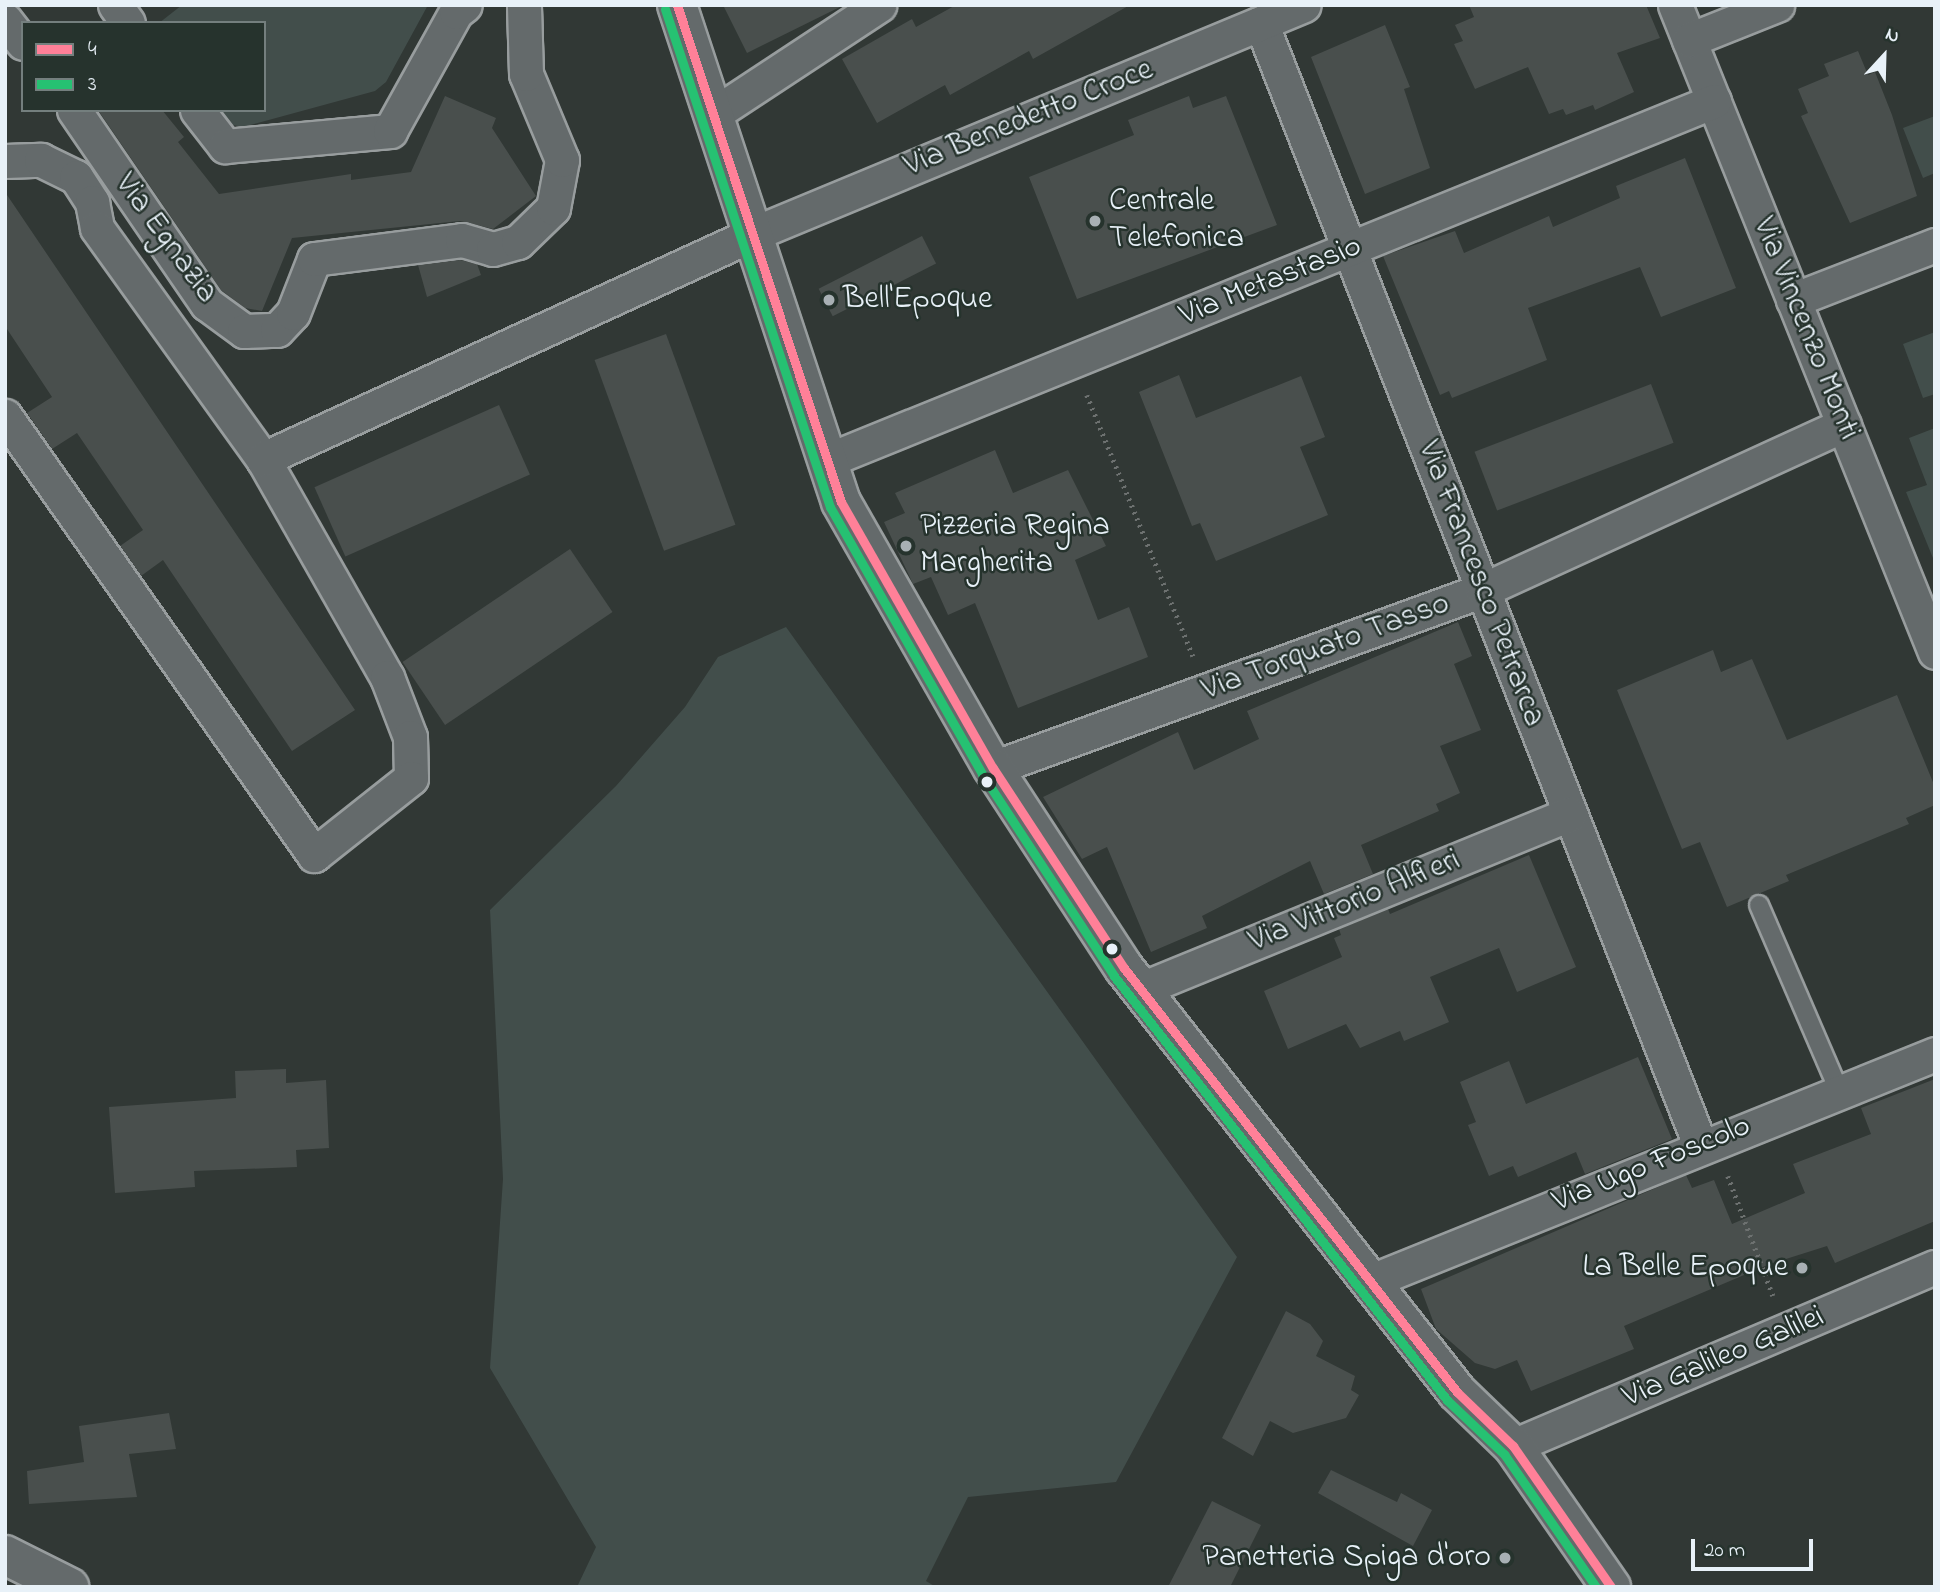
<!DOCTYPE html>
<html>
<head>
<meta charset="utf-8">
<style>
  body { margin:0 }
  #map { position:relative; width:1940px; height:1592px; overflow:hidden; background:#313835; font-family:"Indie Flower",sans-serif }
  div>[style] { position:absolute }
  .green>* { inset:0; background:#424e4b }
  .building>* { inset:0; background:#494f4d; transform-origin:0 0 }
  .path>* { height:4.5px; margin-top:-2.25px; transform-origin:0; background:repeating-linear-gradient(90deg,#6d7170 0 2px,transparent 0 7px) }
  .roads { filter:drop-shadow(2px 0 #989d9e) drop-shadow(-2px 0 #989d9e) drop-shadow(0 2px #989d9e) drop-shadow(0 -2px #989d9e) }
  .lane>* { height:18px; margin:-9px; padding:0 9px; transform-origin:9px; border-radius:9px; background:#646a6b }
  .street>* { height:33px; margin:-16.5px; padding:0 16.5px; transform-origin:16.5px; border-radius:16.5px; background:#646a6b }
  .secondary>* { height:38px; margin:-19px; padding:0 19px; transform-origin:19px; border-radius:19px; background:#646a6b }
  .bus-1>* { height:9px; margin:-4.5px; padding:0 4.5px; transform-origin:4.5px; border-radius:4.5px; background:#ff8098 }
  .bus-2>* { height:9px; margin:-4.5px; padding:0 4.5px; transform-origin:4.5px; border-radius:4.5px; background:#26c172 }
  .dots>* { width:19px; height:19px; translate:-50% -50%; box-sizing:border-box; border:4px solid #26332d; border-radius:50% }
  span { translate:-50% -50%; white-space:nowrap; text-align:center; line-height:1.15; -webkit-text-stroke:5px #26332d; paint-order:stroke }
  .street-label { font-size:32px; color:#e8f1f8 }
  .poi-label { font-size:32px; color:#e8f1f8 }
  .left { translate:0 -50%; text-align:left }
  .right { translate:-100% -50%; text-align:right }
  .frame { position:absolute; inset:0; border:7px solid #e8f1f8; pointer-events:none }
  .legend { position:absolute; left:21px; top:21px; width:245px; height:91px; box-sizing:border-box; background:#26332d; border:2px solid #747f7e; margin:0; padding:9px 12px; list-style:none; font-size:21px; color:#e8f1f8 }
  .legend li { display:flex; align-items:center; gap:14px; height:35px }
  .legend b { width:35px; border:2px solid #747f7e }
  .north { position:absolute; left:1849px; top:21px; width:70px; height:70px; -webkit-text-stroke:5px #26332d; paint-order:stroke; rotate:22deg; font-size:19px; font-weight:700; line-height:28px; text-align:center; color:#e8f1f8 }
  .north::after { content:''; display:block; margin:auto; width:24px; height:32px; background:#e8f1f8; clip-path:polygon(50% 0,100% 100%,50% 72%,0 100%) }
  .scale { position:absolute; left:1691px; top:1539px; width:122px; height:32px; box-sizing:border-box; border:4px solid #e8f1f8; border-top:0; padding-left:9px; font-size:21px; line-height:24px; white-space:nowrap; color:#e8f1f8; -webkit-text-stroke:5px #26332d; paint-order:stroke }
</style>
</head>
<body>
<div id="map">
  <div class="green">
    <i style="clip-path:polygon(182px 5px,428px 5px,386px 82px,375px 91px,243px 127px,227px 124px,216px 110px,264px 110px,264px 23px,159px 23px)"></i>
    <i style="clip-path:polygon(1935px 116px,1935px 173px,1923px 178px,1903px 128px)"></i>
    <i style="clip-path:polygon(1935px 332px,1935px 394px,1923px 398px,1903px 344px)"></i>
    <i style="clip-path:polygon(1935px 428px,1935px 563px,1906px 492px,1927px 485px,1909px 438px)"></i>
    <i style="clip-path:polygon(786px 627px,1237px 1257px,1116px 1482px,968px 1497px,926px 1581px,936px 1587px,577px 1587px,596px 1547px,490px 1368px,503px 1179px,490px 910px,616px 786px,685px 707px,718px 657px)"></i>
  </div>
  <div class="building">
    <i style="clip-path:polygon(723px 5px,844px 5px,747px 53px)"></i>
    <i style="clip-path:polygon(956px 5px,1130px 5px,1033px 59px,1029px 51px,950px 95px,945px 85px,877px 123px,842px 59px,912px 19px,916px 27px)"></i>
    <i style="clip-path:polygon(1469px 5px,1646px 5px,1660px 38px,1617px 53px,1634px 92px,1595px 110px,1593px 105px,1566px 115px,1563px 109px,1549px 114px,1528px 67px,1475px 89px,1454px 44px,1463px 41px,1455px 25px,1474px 17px)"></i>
    <i style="clip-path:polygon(1385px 25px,1410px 87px,1404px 89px,1430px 168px,1365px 194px,1311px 57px)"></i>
    <i style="clip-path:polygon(1858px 51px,1868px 75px,1875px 72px,1892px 115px,1917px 196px,1850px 223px,1801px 116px,1808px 113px,1798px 89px,1829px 76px,1824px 64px)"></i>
    <i style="clip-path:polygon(445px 96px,496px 118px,492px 128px,536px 196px,493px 229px,460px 221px,292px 238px,262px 311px,245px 308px,221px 290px,98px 110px,162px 110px,184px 137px,178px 142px,219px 194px,351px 174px,351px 180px,411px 172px)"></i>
    <i style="clip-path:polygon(1189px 96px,1193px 108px,1226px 96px,1277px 225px,1077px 299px,1029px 177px,1134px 135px,1128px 120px)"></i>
    <i style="clip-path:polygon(1685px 158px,1736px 288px,1661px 317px,1640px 267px,1528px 308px,1547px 360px,1452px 398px,1449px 391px,1440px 395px,1383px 256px,1455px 231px,1464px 253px,1549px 216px,1553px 227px,1620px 198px,1616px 186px)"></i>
    <i style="clip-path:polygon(5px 192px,355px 710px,292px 751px,163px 560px,141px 576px,120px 546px,143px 530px,77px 433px,52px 449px,27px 413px,52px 397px,5px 326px)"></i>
    <i style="left:922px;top:236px;width:31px;height:116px;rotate:63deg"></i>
    <i style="clip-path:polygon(460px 260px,477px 264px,481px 275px,427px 297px,418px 265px)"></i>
    <i style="left:666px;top:334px;width:203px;height:76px;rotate:70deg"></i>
    <i style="clip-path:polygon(1179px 375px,1196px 418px,1301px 376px,1325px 437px,1300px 447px,1328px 515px,1216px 561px,1200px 523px,1192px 526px,1139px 392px)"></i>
    <i style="left:1651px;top:384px;width:63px;height:189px;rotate:69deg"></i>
    <i style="left:499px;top:405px;width:76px;height:202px;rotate:66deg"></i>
    <i style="clip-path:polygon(995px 450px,1013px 493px,1068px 470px,1106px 546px,1075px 560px,1098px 620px,1129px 607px,1148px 657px,1018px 708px,975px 603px,948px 615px,931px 577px,913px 584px,884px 522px,905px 513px,895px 493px)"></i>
    <i style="left:570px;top:549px;width:76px;height:202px;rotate:56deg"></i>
    <i style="clip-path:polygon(1458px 622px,1472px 656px,1454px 664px,1481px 730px,1440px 746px,1460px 793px,1436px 804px,1439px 811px,1361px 845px,1373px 874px,1324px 894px,1310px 861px,1202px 916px,1207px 928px,1151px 952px,1107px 847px,1082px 859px,1043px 797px,1178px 732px,1194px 770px,1259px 739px,1247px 711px)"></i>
    <i style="clip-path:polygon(1713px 650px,1721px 672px,1752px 659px,1787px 740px,1897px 695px,1935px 787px,1935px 805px,1906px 818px,1909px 824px,1786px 875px,1789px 881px,1727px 907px,1700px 842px,1682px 849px,1617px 690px)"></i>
    <i style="clip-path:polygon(1529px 855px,1576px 967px,1517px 992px,1499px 948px,1430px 977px,1449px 1022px,1404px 1041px,1400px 1031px,1360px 1048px,1346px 1024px,1288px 1049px,1264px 991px,1342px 957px,1334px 938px,1341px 935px,1339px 929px,1388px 909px,1390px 914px)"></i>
    <i style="clip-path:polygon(1638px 1057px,1672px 1139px,1585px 1174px,1576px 1152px,1518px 1177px,1513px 1166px,1489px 1176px,1468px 1125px,1476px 1122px,1460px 1082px,1509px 1061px,1526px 1104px)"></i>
    <i style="clip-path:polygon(286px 1069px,286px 1083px,326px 1080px,329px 1148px,296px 1150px,297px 1167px,194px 1171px,195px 1187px,115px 1193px,109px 1107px,236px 1098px,235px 1071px)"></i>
    <i style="clip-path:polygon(1935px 1079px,1935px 1221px,1835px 1263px,1827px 1246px,1770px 1264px,1624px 1326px,1634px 1349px,1531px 1391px,1517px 1360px,1495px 1369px,1475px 1363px,1436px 1329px,1421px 1289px,1686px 1175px,1692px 1188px,1714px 1180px,1732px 1224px,1805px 1193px,1793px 1164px,1871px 1134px,1861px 1108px)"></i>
    <i style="clip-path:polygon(1286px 1311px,1310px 1324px,1323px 1341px,1316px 1356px,1355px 1376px,1351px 1390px,1359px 1395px,1346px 1418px,1293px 1433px,1270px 1421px,1253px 1456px,1222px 1438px)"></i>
    <i style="clip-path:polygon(169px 1413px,176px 1449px,129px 1454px,137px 1497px,29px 1504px,27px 1471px,84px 1462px,79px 1426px)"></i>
    <i style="clip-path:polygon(1331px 1470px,1397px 1502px,1401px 1493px,1432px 1510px,1413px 1546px,1318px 1493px)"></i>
    <i style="clip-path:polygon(1212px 1501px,1261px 1525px,1230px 1587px,1168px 1587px)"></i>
  </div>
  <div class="path">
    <i style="left:1087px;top:395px;width:282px;rotate:67.9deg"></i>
    <i style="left:1728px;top:1176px;width:128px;rotate:69.4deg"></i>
  </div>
  <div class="roads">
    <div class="lane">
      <i style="left:1759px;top:905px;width:202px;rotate:66.7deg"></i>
    </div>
    <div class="street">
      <i style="left:115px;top:5px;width:22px;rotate:54deg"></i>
      <i style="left:1675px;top:5px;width:697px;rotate:68.11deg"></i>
      <i style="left:5px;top:20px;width:29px;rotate:52deg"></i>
      <i style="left:1261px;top:23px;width:1205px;rotate:68.63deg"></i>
      <i style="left:1689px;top:40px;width:95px;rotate:-21.7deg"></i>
      <i style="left:74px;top:110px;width:235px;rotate:55.6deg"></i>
      <i style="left:207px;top:304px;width:46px;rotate:36.1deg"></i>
      <i style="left:244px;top:331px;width:33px;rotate:-2deg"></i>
      <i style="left:277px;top:330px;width:23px;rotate:-47deg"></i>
      <i style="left:293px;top:313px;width:58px;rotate:-68.7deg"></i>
      <i style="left:314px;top:259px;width:149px;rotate:-7.3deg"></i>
      <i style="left:462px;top:240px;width:32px;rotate:16deg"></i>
      <i style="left:493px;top:249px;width:26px;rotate:-16deg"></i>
      <i style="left:518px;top:242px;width:49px;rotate:-44.2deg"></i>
      <i style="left:553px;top:208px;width:49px;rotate:-79.4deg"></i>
      <i style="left:562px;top:160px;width:93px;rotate:-112.7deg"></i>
      <i style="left:526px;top:74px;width:69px;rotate:-91.7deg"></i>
      <i style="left:197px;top:110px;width:46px;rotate:52.1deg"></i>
      <i style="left:225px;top:146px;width:166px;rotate:-5.2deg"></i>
      <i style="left:390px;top:131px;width:136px;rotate:-61deg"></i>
      <i style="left:456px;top:12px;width:11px;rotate:-38deg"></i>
      <i style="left:714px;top:114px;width:198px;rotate:-33.4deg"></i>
      <i style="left:5px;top:161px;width:36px;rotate:-2deg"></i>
      <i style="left:41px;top:160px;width:39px;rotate:26deg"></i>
      <i style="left:76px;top:177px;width:30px;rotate:57deg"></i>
      <i style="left:92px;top:202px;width:26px;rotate:79deg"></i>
      <i style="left:97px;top:228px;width:284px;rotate:54.3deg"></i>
      <i style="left:263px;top:459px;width:251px;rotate:60.4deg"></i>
      <i style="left:387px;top:677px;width:64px;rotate:69deg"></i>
      <i style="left:410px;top:737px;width:41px;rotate:88.6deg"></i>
      <i style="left:411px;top:778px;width:124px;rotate:141.6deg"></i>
      <i style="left:314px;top:855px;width:537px;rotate:-125.14deg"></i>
      <i style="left:1793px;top:300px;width:152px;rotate:-21.2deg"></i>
      <i style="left:263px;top:459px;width:541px;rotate:-24.67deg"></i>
      <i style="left:755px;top:233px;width:594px;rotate:-22.55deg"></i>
      <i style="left:828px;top:460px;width:956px;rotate:-22.06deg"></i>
      <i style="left:993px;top:768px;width:521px;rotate:-19.96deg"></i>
      <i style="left:1483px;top:590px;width:397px;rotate:-24.6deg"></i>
      <i style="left:1141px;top:989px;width:463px;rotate:-22.2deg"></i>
      <i style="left:1371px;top:1281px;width:608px;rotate:-21.92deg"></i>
      <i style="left:1513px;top:1446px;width:458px;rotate:-23deg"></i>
    </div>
    <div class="secondary">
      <i style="left:677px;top:5px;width:523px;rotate:71.74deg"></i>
      <i style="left:841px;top:502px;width:306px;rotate:60.3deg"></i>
      <i style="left:993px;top:768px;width:239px;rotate:56.8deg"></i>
      <i style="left:1124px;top:968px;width:539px;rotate:51.85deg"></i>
      <i style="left:1457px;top:1392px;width:78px;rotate:44deg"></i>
      <i style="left:1513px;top:1446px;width:172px;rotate:55.2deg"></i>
      <i style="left:5px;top:1555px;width:72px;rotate:26.6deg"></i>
    </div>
  </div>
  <div class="bus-1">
    <i style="left:677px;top:5px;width:523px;rotate:71.74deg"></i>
    <i style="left:841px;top:502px;width:306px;rotate:60.3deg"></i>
    <i style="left:993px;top:768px;width:239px;rotate:56.8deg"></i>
    <i style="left:1124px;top:968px;width:539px;rotate:51.85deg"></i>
    <i style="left:1457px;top:1392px;width:78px;rotate:44deg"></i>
    <i style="left:1513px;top:1446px;width:172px;rotate:55.2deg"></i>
  </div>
  <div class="bus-2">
    <i style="left:665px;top:9px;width:525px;rotate:71.67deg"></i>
    <i style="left:830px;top:507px;width:307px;rotate:60.3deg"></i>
    <i style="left:982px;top:774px;width:241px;rotate:56.8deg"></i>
    <i style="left:1114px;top:976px;width:539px;rotate:51.85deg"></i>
    <i style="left:1447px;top:1400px;width:79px;rotate:43.5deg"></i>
    <i style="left:1504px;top:1454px;width:162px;rotate:55.3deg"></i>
  </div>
  <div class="dots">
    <i style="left:1095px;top:221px;background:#a8b0b4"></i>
    <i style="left:829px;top:300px;background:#a8b0b4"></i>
    <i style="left:906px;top:546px;background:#a8b0b4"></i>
    <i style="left:987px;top:782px;background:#e8f1f8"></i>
    <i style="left:1112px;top:949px;background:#e8f1f8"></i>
    <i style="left:1802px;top:1268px;background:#a8b0b4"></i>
    <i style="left:1505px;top:1558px;background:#a8b0b4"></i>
  </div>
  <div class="street-label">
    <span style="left:1029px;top:119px;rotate:-22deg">Via Benedetto Croce</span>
    <span style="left:165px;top:239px;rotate:54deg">Via Egnazia</span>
    <span style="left:1271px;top:282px;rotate:-22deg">Via Metastasio</span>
    <span style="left:1805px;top:329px;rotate:68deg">Via Vincenzo Monti</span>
    <span style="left:1480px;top:584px;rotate:69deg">Via Francesco Petrarca</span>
    <span style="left:1326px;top:648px;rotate:-20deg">Via Torquato Tasso</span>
    <span style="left:1355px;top:902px;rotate:-22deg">Via Vittorio Alfieri</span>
    <span style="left:1652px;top:1165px;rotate:-22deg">Via Ugo Foscolo</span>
    <span style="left:1724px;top:1358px;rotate:-23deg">Via Galileo Galilei</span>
  </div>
  <div class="poi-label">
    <span class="left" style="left:1109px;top:221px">Centrale<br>Telefonica</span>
    <span class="left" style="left:843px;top:300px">Bell'Epoque</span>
    <span class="left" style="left:920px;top:546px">Pizzeria Regina<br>Margherita</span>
    <span class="right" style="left:1788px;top:1268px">La Belle Epoque</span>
    <span class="right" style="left:1491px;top:1558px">Panetteria Spiga d'oro</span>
  </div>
  <div class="frame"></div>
  <ul class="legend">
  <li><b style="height:9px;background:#ff8098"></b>4</li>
  <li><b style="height:9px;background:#26c172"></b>3</li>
  </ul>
  <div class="north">N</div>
  <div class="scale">20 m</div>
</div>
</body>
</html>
